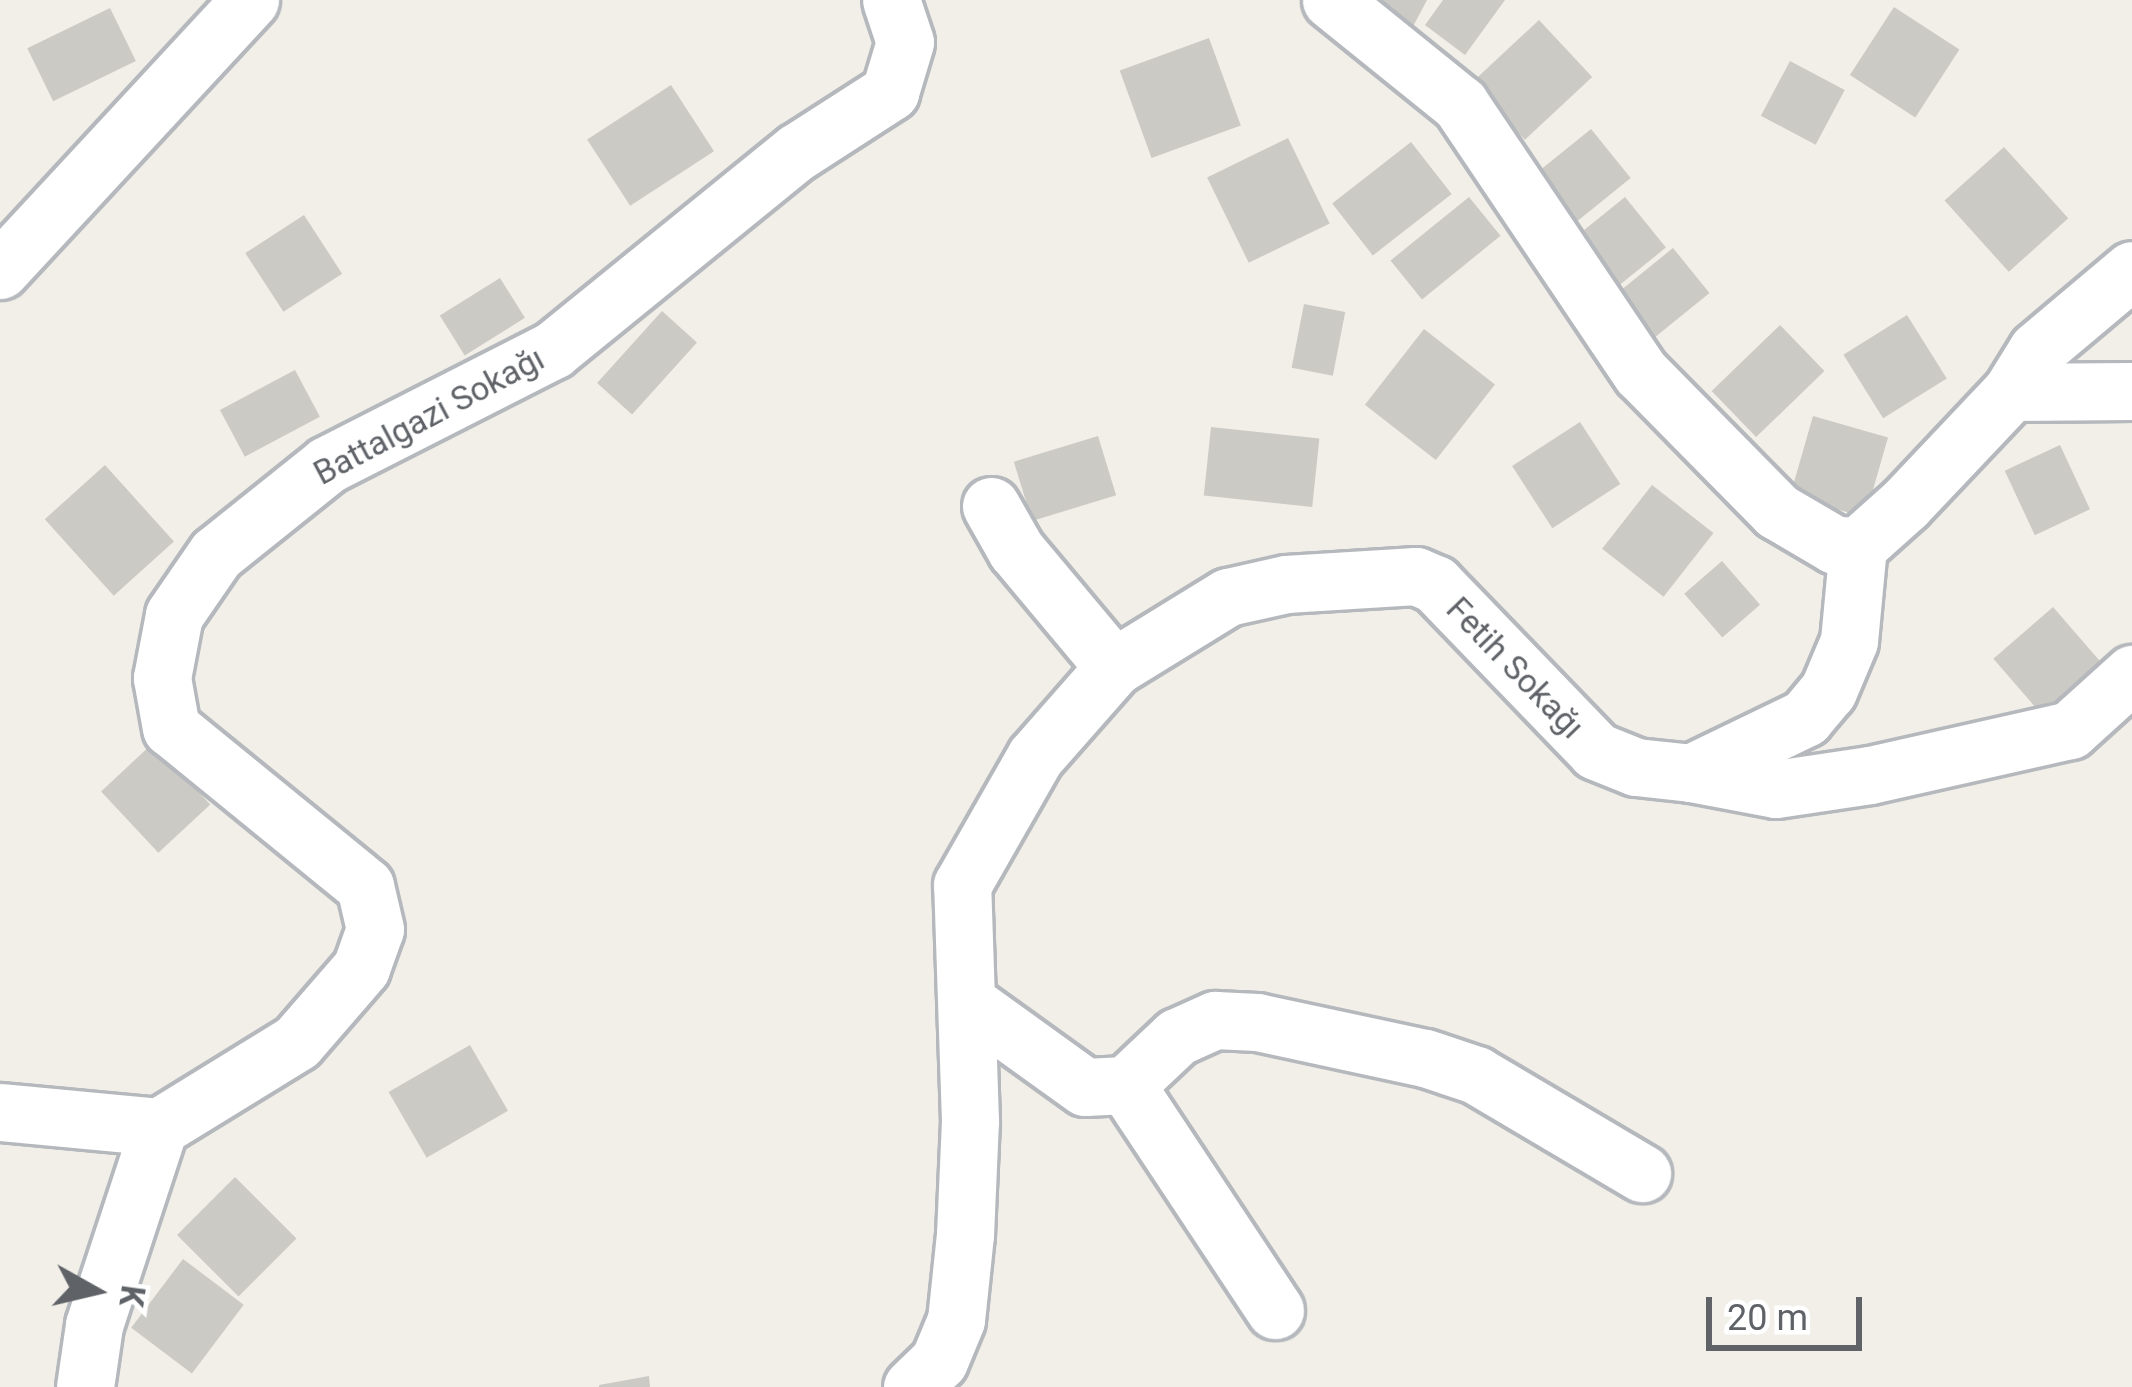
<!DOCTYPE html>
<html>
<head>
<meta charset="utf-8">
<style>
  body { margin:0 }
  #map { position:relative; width:2132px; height:1387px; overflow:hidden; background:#f1efe8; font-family:Roboto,sans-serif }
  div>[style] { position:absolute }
  .building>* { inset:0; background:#cccac5; transform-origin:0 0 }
  .roads { filter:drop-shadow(3px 0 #b5b8bc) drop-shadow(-3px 0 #b5b8bc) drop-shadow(0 3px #b5b8bc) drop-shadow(0 -3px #b5b8bc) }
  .minor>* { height:57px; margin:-28.5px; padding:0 28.5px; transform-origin:28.5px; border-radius:28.5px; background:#fff }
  span { translate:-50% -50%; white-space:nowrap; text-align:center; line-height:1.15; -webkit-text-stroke:12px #fff; paint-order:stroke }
  .street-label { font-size:33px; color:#5f6368 }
  .north { position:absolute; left:36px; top:1231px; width:120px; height:120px; -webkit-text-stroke:9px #fff; paint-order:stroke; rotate:98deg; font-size:33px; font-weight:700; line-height:48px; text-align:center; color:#5f6368 }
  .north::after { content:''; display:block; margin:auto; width:42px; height:54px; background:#5f6368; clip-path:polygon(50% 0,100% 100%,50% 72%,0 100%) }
  .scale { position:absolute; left:1706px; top:1297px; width:156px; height:54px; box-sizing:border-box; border:6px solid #5f6368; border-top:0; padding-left:15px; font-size:36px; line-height:42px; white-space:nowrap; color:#5f6368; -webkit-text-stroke:9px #fff; paint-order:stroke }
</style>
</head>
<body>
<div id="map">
  <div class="building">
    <i style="clip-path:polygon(1349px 0,1427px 0,1410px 32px)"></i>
    <i style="clip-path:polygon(1443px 0,1505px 0,1465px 55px,1425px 25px)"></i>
    <i style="left:1894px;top:7px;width:78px;height:81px;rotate:33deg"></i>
    <i style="left:110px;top:8px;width:59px;height:92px;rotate:64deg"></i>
    <i style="left:1539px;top:20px;width:78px;height:92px;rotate:47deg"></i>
    <i style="left:1209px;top:38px;width:93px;height:95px;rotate:70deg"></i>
    <i style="left:1790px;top:61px;width:62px;height:62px;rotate:28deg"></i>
    <i style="left:671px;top:85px;width:79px;height:100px;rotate:57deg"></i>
    <i style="left:1591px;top:129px;width:63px;height:74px;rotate:51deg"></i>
    <i style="left:1288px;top:138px;width:95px;height:90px;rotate:64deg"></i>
    <i style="left:1411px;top:142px;width:66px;height:100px;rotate:52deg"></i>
    <i style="left:2004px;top:147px;width:96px;height:80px;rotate:48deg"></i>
    <i style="left:1469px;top:197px;width:50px;height:101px;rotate:51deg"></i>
    <i style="left:1625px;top:197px;width:65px;height:70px;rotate:51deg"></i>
    <i style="left:304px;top:215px;width:70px;height:70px;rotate:57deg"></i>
    <i style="left:1673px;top:248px;width:58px;height:73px;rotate:51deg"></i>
    <i style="left:500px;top:278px;width:47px;height:71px;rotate:58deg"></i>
    <i style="left:1304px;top:304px;width:42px;height:65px;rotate:11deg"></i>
    <i style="left:662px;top:311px;width:47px;height:97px;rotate:42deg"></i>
    <i style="left:1907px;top:315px;width:75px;height:75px;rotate:58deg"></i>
    <i style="left:1780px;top:325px;width:64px;height:95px;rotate:46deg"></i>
    <i style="left:1424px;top:329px;width:90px;height:96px;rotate:38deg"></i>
    <i style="left:295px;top:370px;width:53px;height:85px;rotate:62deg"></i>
    <i style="left:1813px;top:416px;width:78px;height:83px;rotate:16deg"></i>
    <i style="left:1580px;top:422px;width:74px;height:81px;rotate:57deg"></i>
    <i style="left:1211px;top:427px;width:109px;height:69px;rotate:6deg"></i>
    <i style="left:1098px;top:436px;width:62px;height:88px;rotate:73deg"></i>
    <i style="left:2060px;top:445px;width:71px;height:61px;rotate:65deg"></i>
    <i style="left:105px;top:465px;width:103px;height:81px;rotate:48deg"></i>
    <i style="left:1652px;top:485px;width:78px;height:81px;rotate:38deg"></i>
    <i style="left:1722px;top:561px;width:58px;height:50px;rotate:49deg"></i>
    <i style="left:2053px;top:607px;width:83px;height:79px;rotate:49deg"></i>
    <i style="left:153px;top:743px;width:84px;height:71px;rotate:47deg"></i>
    <i style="left:470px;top:1045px;width:76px;height:94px;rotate:60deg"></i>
    <i style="left:235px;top:1177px;width:87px;height:82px;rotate:45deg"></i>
    <i style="left:183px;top:1259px;width:76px;height:86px;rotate:37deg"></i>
    <i style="clip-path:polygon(649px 1376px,650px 1387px,599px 1387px,599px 1385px)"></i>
  </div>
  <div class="roads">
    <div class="minor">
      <i style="left:1331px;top:0;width:166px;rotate:38.9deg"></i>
      <i style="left:1460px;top:104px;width:324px;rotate:56.1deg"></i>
      <i style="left:1641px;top:373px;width:194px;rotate:45.4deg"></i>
      <i style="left:1777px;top:511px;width:67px;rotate:30.4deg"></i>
      <i style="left:1835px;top:545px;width:23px;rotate:2deg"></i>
      <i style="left:1858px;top:546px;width:63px;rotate:-41.8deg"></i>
      <i style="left:1905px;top:504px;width:154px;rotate:-46.6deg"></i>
      <i style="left:2011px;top:392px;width:49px;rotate:-58.2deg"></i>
      <i style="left:2037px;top:350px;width:124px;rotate:-40.1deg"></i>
      <i style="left:0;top:270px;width:368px;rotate:-47.2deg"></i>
      <i style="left:2011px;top:392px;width:121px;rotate:-0.5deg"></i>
      <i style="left:991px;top:506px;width:51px;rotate:60.4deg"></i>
      <i style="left:1016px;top:550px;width:153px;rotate:50.1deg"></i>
      <i style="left:1691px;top:773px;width:86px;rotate:10.7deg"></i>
      <i style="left:1776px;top:789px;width:95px;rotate:-8.5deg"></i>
      <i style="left:1870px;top:775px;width:205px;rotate:-12.7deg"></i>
      <i style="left:2070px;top:730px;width:84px;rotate:-42.1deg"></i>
      <i style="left:968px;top:1003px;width:144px;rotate:35.7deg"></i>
      <i style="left:1085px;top:1087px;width:41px;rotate:-2.8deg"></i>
      <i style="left:1126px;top:1085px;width:70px;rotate:-43.3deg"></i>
      <i style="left:1177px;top:1037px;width:42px;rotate:-24.1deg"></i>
      <i style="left:1215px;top:1020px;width:42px;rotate:2.7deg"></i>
      <i style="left:1257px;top:1022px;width:172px;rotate:12.1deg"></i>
      <i style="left:1425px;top:1058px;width:54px;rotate:18.4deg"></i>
      <i style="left:1476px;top:1075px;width:193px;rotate:30.6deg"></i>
      <i style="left:1126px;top:1085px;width:270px;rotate:56.5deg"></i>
      <i style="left:0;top:1112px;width:160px;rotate:5.4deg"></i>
      <i style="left:85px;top:1387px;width:63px;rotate:-81.7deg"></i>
      <i style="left:94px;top:1325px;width:208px;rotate:-71.8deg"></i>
      <i style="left:159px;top:1127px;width:162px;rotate:-31.6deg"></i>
      <i style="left:297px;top:1042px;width:98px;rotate:-49.1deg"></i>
      <i style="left:361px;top:968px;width:41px;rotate:-70.3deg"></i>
      <i style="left:375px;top:929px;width:44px;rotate:-103.1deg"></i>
      <i style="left:365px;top:886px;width:250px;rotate:-140.8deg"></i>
      <i style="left:171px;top:728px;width:51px;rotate:-100.2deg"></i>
      <i style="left:162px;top:678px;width:64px;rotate:-79.2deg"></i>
      <i style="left:174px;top:615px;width:74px;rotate:-55.5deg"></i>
      <i style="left:216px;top:554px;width:142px;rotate:-38.7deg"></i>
      <i style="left:327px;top:465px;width:254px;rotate:-27deg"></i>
      <i style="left:553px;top:350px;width:314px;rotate:-39.1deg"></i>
      <i style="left:797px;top:152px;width:111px;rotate:-32.8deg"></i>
      <i style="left:890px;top:92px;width:52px;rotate:-73.3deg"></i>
      <i style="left:905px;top:42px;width:44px;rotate:-108.4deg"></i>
      <i style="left:912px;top:1387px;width:37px;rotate:-44deg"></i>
      <i style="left:939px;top:1361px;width:44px;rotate:-67.5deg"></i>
      <i style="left:956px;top:1320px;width:85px;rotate:-84deg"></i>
      <i style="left:965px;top:1235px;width:114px;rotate:-87.5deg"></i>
      <i style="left:970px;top:1121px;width:236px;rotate:-91.9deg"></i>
      <i style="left:962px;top:885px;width:147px;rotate:-60.3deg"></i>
      <i style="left:1035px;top:757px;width:120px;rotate:-48.7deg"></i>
      <i style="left:1114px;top:667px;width:134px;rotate:-31.6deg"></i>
      <i style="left:1228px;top:597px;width:59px;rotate:-12.6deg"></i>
      <i style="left:1286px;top:584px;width:130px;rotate:-3.5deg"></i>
      <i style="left:1416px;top:576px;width:21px;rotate:23deg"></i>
      <i style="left:1435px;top:584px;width:232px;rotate:46deg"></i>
      <i style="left:1596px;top:751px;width:43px;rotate:21.8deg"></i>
      <i style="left:1636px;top:767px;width:55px;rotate:6.2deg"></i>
      <i style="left:1691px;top:773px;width:127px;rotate:-25.8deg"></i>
      <i style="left:1805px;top:718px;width:35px;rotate:-50deg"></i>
      <i style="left:1828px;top:691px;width:54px;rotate:-67.2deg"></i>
      <i style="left:1849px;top:641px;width:95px;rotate:-84.6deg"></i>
    </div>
  </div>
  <div class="street-label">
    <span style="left:429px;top:416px;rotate:-28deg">Battalgazi Sokağı</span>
    <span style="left:1515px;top:668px;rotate:46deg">Fetih Sokağı</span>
  </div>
  <div class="north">K</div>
  <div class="scale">20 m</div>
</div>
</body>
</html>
